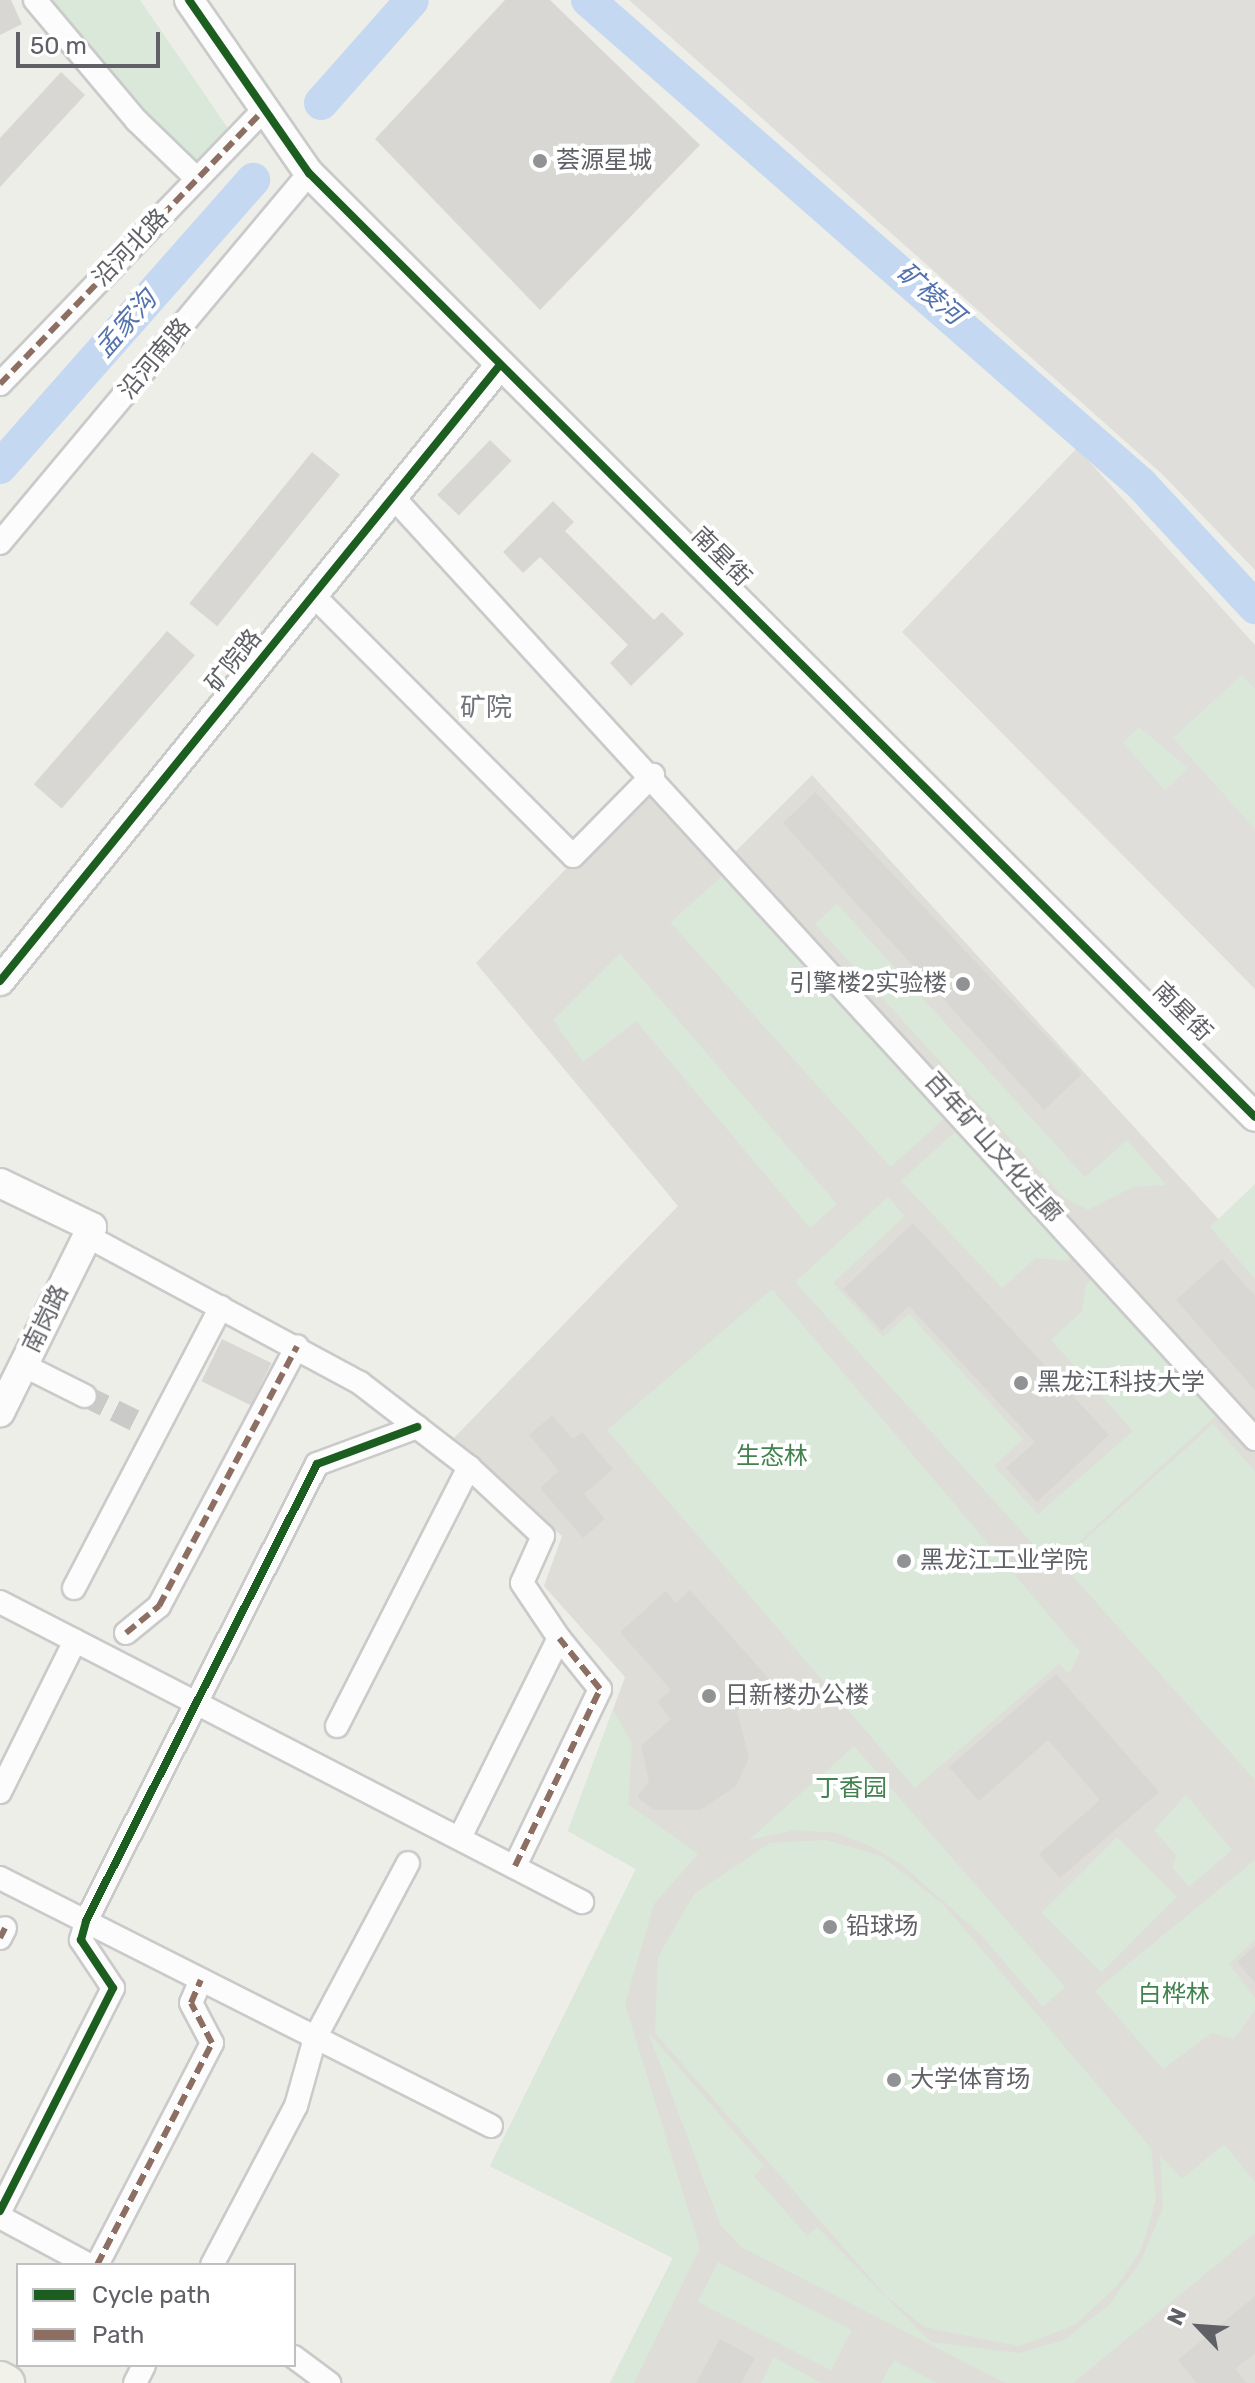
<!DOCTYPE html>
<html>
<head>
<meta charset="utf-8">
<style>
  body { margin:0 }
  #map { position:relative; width:1255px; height:2383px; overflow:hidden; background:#eeeee9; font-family:Rubik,"Noto Sans SC",sans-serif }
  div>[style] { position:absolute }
  .industrial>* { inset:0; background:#dfdedb }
  .education>* { inset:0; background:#deddd8 }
  .green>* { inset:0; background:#d9e8d9; transform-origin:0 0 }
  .river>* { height:34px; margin:-17px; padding:0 17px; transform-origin:17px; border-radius:17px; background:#c4d8f1 }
  .building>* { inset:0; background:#d8d7d4; transform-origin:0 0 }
  .minor-tunnel>* { height:22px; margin-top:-11px; transform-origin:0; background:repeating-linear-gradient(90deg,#cacbc8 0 22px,transparent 0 33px) }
  .roads { filter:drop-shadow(2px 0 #cacaca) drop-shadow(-2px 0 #cacaca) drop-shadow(0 2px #cacaca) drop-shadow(0 -2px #cacaca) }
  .minor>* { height:22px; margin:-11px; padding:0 11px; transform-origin:11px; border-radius:11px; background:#fcfcfc }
  .tertiary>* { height:28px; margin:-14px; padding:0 14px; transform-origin:14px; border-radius:14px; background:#fcfcfc }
  .primary>* { height:36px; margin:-18px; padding:0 18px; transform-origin:18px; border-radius:18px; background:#f2f2ea }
  .quiet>* { height:6px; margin-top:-3px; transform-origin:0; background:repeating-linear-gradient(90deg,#8d6e63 0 12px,transparent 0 18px) }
  .cycleway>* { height:8px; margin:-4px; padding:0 4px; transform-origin:4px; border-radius:4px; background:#1b5e20 }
  .dots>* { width:22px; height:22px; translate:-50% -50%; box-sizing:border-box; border:4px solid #fff; border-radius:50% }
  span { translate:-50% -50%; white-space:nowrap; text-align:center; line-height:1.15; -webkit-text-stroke:8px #fff; paint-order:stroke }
  .poi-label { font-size:24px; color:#5f6166 }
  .left { translate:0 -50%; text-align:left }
  .right { translate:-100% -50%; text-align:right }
  .street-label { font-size:24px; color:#5f6166 }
  .park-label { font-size:24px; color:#42824e }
  .water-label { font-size:26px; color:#5472ae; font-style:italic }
  .neighbourhood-label { font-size:26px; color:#707378 }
  .legend { position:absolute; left:16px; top:2263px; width:280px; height:104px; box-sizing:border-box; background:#fff; border:2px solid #bfc0c2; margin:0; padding:10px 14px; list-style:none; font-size:24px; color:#5f6166 }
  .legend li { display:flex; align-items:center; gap:16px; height:40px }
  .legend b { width:40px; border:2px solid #bfc0c2 }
  .north { position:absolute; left:1159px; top:2287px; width:80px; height:80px; -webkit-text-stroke:6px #fff; paint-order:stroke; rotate:295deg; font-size:22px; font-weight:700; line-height:32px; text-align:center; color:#5f6166 }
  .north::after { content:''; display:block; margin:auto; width:28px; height:36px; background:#5f6166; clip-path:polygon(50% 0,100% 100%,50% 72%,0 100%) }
  .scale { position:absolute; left:16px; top:32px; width:144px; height:36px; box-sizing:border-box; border:4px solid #5f6166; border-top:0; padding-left:10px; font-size:24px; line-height:28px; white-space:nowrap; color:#5f6166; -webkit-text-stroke:6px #fff; paint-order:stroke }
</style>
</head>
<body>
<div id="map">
  <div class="industrial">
    <i style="clip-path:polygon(629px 0,1255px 0,1255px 570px,1162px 474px)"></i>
    <i style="clip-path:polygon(1077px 448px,1255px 645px,1255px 989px,902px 632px)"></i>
  </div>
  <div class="education">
    <i style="clip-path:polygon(812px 775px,1255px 1259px,1255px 2383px,610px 2383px,673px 2258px,490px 2166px,636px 1869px,568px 1831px,625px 1677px,544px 1586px,562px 1536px,454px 1438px,678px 1206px,476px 963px,643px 788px,717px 870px)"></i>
  </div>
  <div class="green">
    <i style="clip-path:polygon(41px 0,140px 0,232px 134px,195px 172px)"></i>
    <i style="clip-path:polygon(1242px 675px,1255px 689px,1255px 829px,1173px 738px)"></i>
    <i style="clip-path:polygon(1139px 727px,1188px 768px,1165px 790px,1123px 743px)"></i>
    <i style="left:732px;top:867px;width:329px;height:83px;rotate:48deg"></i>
    <i style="clip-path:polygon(837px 904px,1085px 1177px,1127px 1140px,1166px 1185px,1133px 1187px,1088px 1210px,1064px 1198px,815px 924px)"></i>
    <i style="clip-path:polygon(620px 953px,837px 1204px,810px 1228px,636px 1021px,583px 1062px,553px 1020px)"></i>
    <i style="clip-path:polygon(962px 1125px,1077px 1252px,1067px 1261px,1036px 1258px,1002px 1288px,901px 1181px)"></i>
    <i style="clip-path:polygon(1255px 1184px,1255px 1279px,1210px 1227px)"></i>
    <i style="clip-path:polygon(888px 1197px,905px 1216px,833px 1283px,883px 1337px,909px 1314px,1023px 1439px,994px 1466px,1038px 1514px,1133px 1431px,1051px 1340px,1082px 1311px,1086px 1284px,1095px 1275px,1220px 1412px,1053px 1566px,795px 1282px)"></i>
    <i style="clip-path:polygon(772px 1289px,1080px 1652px,1069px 1674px,1059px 1664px,915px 1788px,607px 1430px)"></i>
    <i style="clip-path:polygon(1213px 1424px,1255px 1471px,1255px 1780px,1060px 1562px)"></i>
    <i style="clip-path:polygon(613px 1710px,632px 1743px,628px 1804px,698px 1854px,654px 1904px,625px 2004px,700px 2248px,634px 2383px,610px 2383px,673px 2258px,490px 2166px,636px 1869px,568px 1831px)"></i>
    <i style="clip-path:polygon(854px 1746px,1065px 1987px,1043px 2007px,979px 1933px,901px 1864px,872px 1847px,837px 1833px,795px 1830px,749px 1840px)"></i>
    <i style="clip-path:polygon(1186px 1795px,1232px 1850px,1189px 1887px,1173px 1868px,1176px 1855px,1154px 1830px)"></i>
    <i style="left:1117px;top:1837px;width:85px;height:107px;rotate:45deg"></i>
    <i style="clip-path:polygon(826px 1840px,881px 1856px,943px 1904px,1151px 2148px,1156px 2200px,1141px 2250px,1117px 2286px,1075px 2325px,1019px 2346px,924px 2327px,886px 2296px,655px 2033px,658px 1957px,694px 1894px,770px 1843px)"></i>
    <i style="clip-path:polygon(1255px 1860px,1255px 1940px,1229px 1964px,1255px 1998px,1255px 2010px,1234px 2039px,1212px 2033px,1163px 2069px,1095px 1991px)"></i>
    <i style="clip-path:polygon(648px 2032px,764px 2166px,754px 2176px,807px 2236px,817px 2227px,931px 2342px,1019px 2353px,1064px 2340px,1109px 2305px,1141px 2261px,1163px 2208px,1160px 2155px,1182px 2179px,1224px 2144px,1255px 2182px,1255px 2233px,1073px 2383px,1005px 2383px,741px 2247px,721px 2226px)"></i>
    <i style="left:718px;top:2262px;width:150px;height:45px;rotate:27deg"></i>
    <i style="clip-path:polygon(774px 2357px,821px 2383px,761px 2383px)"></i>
    <i style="clip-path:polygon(894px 2360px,937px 2383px,881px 2383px)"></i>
  </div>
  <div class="river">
    <i style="left:588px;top:0;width:735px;rotate:41.19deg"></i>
    <i style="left:1141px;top:484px;width:168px;rotate:47.2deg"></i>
    <i style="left:321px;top:103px;width:137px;rotate:-48.5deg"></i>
    <i style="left:0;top:467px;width:383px;rotate:-48.6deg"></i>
  </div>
  <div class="building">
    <i style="clip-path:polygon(0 0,11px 0,22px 24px,0 35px)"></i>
    <i style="clip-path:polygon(505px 0,550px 0,700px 145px,540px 310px,375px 139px)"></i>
    <i style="clip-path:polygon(61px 72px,85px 95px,0 187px,0 138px)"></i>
    <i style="left:490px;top:440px;width:30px;height:76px;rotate:44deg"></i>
    <i style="left:312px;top:452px;width:36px;height:195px;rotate:39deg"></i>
    <i style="clip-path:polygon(553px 501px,574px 522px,565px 531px,654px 620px,662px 612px,684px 634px,631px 686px,610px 663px,628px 645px,540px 557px,523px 573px,503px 552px)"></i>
    <i style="left:167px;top:631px;width:37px;height:203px;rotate:41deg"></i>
    <i style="clip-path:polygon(815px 792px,1082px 1074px,1044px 1110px,783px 823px)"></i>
    <i style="clip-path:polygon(913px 1223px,1109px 1435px,1037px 1502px,1006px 1468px,1035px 1442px,909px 1306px,882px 1331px,843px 1289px)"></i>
    <i style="clip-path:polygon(1222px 1259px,1255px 1296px,1255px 1390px,1176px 1300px)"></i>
    <i style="left:222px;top:1339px;width:55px;height:47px;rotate:26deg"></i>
    <i style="clip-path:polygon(552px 1415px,573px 1439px,582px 1432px,613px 1469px,584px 1494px,605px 1519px,583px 1538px,540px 1488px,559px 1471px,529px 1435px)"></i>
    <i style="clip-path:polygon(690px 1590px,771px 1681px,737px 1711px,749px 1758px,736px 1786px,700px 1810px,654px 1810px,637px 1797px,649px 1781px,641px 1746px,671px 1719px,657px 1702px,671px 1690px,620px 1632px,666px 1591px,676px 1603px)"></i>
    <i style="clip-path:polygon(1056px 1674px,1159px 1792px,1060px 1878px,1039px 1854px,1100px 1800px,1048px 1740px,979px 1801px,949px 1767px)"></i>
    <i style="clip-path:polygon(1255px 1946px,1255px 1983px,1237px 1962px)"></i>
    <i style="clip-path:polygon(1255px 2296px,1255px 2353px,1235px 2369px,1247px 2383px,1197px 2383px,1178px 2360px)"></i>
    <i style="clip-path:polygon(720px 2339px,755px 2358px,741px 2383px,696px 2383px)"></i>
  </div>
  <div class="minor-tunnel">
    <i style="left:85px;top:1396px;width:79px;rotate:26.2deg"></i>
  </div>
  <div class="roads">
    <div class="minor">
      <i style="left:35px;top:0;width:157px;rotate:49.9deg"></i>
      <i style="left:136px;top:120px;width:85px;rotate:44deg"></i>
      <i style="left:0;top:384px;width:378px;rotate:-46.1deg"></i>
      <i style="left:393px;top:497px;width:1277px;rotate:47.54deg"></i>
      <i style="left:0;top:543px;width:482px;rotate:-50.1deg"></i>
      <i style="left:313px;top:595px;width:368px;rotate:45.1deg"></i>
      <i style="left:573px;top:856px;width:114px;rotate:-45.4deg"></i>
      <i style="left:87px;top:1236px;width:310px;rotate:28.3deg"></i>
      <i style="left:360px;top:1383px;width:138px;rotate:37.6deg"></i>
      <i style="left:469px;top:1467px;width:101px;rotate:43deg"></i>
      <i style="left:543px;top:1536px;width:51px;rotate:114.1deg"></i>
      <i style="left:522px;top:1583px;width:66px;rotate:56.1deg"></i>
      <i style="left:559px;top:1638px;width:222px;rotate:116.4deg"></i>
      <i style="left:23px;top:1365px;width:69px;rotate:26.6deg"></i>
      <i style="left:74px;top:1588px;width:317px;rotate:-62.4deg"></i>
      <i style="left:0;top:1602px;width:655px;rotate:27.27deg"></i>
      <i style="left:126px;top:1633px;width:43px;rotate:-39.3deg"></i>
      <i style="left:159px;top:1606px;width:294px;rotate:-62deg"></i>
      <i style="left:337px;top:1726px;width:291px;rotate:-63deg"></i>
      <i style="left:0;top:1792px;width:169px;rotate:-63.6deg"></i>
      <i style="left:515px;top:1866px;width:196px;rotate:-64.3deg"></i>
      <i style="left:600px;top:1689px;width:65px;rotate:-128.8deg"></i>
      <i style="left:0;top:1878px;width:550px;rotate:26.8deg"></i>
      <i style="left:0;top:1938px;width:11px;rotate:-63deg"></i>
      <i style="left:0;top:2211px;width:250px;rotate:-63.1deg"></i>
      <i style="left:113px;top:1988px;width:58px;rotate:-123.7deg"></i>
      <i style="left:81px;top:1940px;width:20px;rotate:-75deg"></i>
      <i style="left:86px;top:1921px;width:512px;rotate:-63.18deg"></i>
      <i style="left:317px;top:1464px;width:107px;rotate:-20.3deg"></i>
      <i style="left:0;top:2217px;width:101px;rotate:28.3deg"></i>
      <i style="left:97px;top:2265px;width:250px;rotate:-62.6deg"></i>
      <i style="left:212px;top:2043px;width:45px;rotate:-117.7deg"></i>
      <i style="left:191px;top:2003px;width:25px;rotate:-67deg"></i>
      <i style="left:212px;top:2265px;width:180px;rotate:-62.2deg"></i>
      <i style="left:296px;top:2106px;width:71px;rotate:-74.4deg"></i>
      <i style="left:315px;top:2038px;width:198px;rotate:-62deg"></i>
      <i style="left:294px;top:2357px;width:44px;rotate:36.6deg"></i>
      <i style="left:135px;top:2383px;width:20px;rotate:-63deg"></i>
    </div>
    <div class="tertiary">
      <i style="left:189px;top:0;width:211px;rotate:55.3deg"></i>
      <i style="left:309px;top:173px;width:1336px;rotate:44.94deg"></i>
      <i style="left:0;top:981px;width:792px;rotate:-50.94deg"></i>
      <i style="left:0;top:1183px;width:102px;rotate:25.6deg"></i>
      <i style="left:92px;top:1227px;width:207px;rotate:116.4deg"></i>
    </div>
    <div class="primary">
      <i style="left:0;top:2380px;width:7px;rotate:27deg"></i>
    </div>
  </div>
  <div class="quiet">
    <i style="left:0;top:384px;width:378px;rotate:-46.1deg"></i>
    <i style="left:126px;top:1633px;width:43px;rotate:-39.3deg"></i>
    <i style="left:159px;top:1606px;width:294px;rotate:-62deg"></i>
    <i style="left:515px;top:1866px;width:196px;rotate:-64.3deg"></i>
    <i style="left:600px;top:1689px;width:65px;rotate:-128.8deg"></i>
    <i style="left:0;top:1938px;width:11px;rotate:-63deg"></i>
    <i style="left:97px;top:2265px;width:250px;rotate:-62.6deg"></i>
    <i style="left:212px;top:2043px;width:45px;rotate:-117.7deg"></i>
    <i style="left:191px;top:2003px;width:25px;rotate:-67deg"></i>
  </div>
  <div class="cycleway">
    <i style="left:189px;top:0;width:211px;rotate:55.3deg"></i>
    <i style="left:309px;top:173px;width:1336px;rotate:44.94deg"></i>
    <i style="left:0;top:981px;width:792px;rotate:-50.94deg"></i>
    <i style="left:0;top:2211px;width:250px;rotate:-63.1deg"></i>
    <i style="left:113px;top:1988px;width:58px;rotate:-123.7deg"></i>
    <i style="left:81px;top:1940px;width:20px;rotate:-75deg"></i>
    <i style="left:86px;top:1921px;width:512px;rotate:-63.18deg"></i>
    <i style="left:317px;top:1464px;width:107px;rotate:-20.3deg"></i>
  </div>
  <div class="dots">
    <i style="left:540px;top:161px;background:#919294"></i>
    <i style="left:963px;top:984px;background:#919294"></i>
    <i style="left:1021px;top:1383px;background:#919294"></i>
    <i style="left:904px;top:1561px;background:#919294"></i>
    <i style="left:709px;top:1696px;background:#919294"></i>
    <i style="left:830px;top:1927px;background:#919294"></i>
    <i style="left:894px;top:2080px;background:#919294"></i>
  </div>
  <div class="poi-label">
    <span class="left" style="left:556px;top:161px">荟源星城</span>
    <span class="right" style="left:947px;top:984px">引擎楼2实验楼</span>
    <span class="left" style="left:1037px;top:1383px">黑龙江科技大学</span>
    <span class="left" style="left:920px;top:1561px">黑龙江工业学院</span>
    <span class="left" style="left:725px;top:1696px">日新楼办公楼</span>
    <span class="left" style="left:846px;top:1927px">铅球场</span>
    <span class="left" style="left:910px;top:2080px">大学体育场</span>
  </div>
  <div class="street-label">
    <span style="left:131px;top:248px;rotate:-46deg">沿河北路</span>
    <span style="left:155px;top:359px;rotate:-50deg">沿河南路</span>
    <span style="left:721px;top:557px;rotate:45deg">南星街</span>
    <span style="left:234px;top:661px;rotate:-51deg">矿院路</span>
    <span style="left:1182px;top:1012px;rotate:45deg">南星街</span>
    <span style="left:993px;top:1148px;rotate:48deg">百年矿山文化走廊</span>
    <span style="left:46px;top:1319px;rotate:-64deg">南岗路</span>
  </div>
  <div class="park-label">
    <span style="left:772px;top:1457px">生态林</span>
    <span style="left:851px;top:1789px">丁香园</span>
    <span style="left:1174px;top:1995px">白桦林</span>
  </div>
  <div class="water-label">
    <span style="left:930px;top:294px;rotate:41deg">矿棱河</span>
    <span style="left:126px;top:324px;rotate:-49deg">孟家沟</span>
  </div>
  <div class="neighbourhood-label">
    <span style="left:486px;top:708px">矿院</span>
  </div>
  <ul class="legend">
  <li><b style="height:10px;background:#1b5e20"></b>Cycle path</li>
  <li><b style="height:10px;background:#8d6e63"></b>Path</li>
  </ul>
  <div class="north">N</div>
  <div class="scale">50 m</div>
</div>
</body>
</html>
